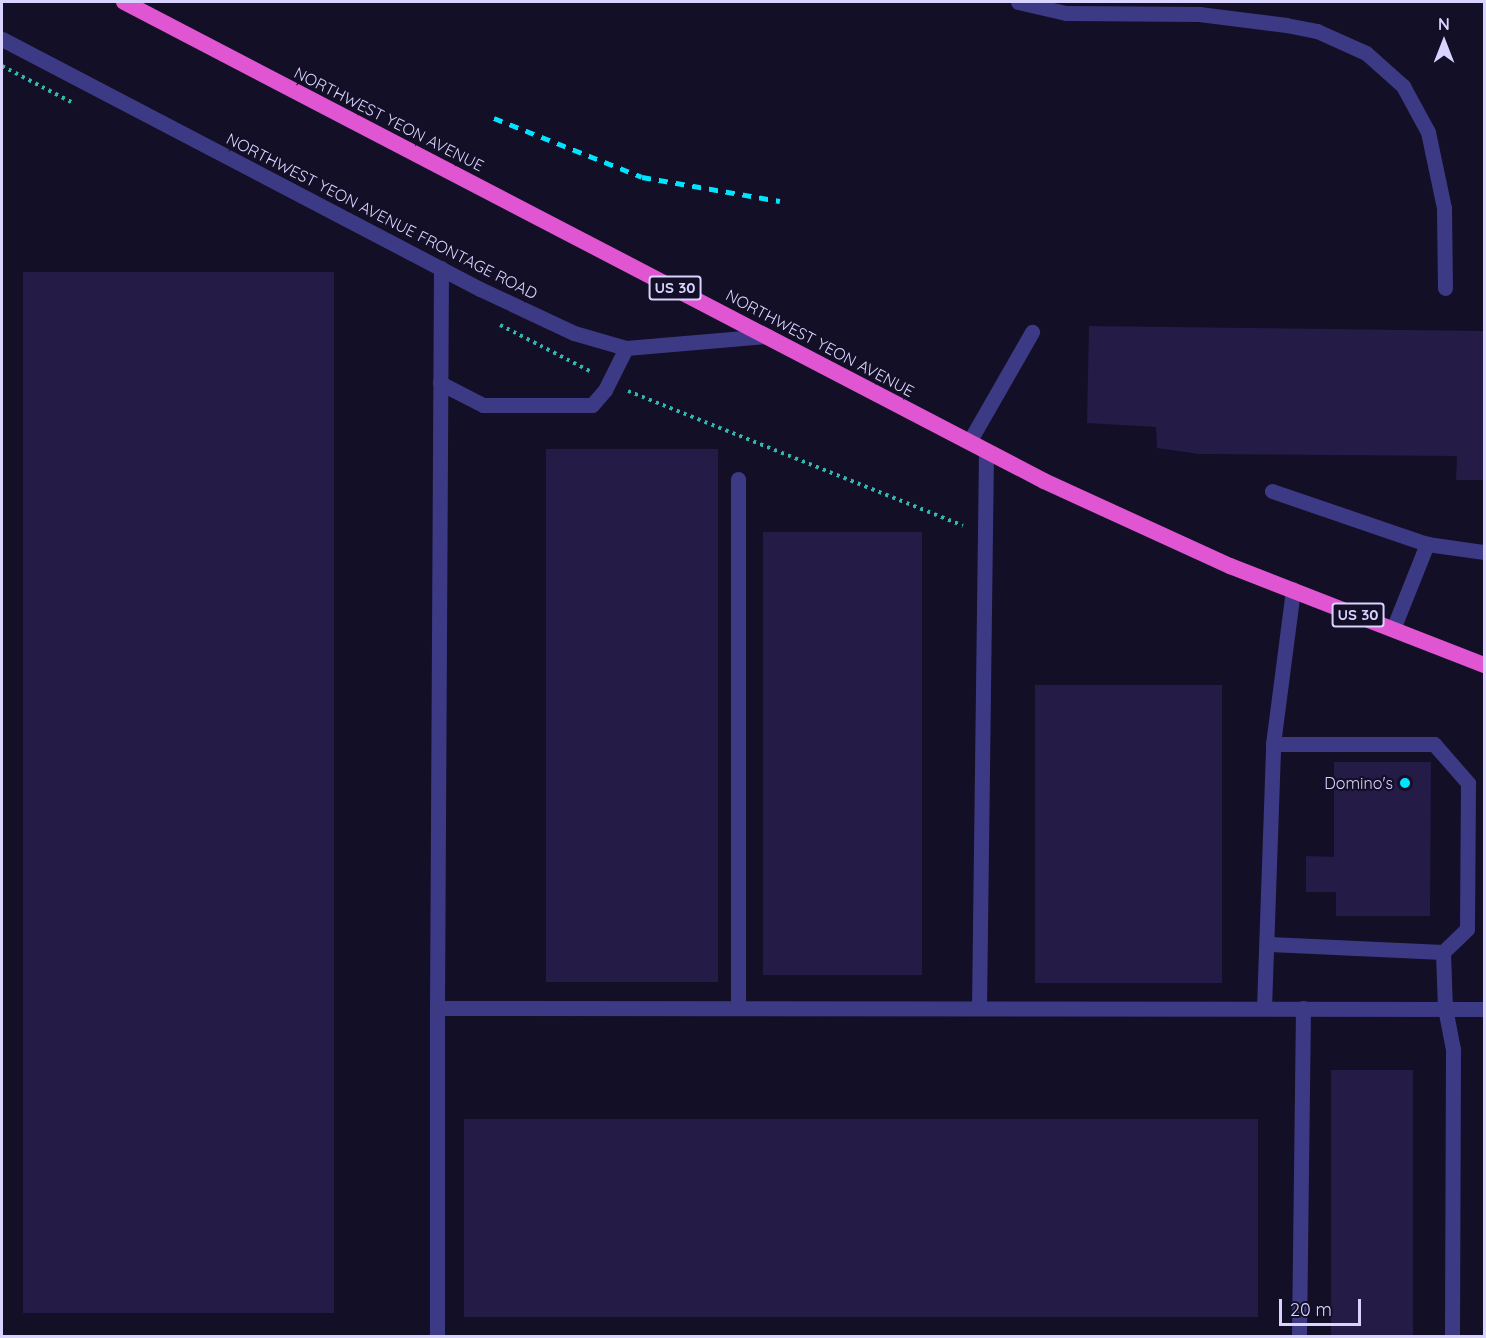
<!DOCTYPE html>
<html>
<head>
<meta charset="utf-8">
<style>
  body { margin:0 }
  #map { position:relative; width:1486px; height:1338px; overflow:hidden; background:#130f26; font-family:Quicksand,sans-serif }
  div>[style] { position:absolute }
  .building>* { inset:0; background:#241b47; transform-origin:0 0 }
  .path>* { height:4px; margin-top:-2px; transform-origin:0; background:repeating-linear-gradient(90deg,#2fb8b0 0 3px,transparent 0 7.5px) }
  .service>* { height:15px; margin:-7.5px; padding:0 7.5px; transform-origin:7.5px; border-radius:7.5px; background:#3d3a85 }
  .minor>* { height:15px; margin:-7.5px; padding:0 7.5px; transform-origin:7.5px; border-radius:7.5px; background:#3d3a85 }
  .trunk>* { height:16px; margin:-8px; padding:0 8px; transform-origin:8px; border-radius:8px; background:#e055d1 }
  .rail>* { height:4.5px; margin-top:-2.25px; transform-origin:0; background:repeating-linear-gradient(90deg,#00e5ff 0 9px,transparent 0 17px) }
  .dots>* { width:16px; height:16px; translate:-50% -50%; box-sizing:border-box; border:3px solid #130f26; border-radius:50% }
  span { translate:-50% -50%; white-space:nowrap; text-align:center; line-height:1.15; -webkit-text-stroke:4.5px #130f26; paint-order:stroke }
  .shield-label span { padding:2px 4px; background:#130f26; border:2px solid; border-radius:4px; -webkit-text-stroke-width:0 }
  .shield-label { font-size:15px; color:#d9d4ff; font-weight:700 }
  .street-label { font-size:16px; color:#d9d4ff }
  .poi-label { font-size:16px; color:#d9d4ff }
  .right { translate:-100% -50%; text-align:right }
  .frame { position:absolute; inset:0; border:3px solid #d9d4ff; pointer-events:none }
  .north { position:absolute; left:1414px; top:12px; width:60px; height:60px; -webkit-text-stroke:4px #130f26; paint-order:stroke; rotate:0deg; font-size:16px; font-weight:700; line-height:24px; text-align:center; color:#d9d4ff }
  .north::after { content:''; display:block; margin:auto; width:21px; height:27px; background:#d9d4ff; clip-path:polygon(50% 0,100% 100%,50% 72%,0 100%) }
  .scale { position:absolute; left:1279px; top:1299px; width:82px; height:27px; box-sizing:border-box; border:3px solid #d9d4ff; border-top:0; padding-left:8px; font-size:18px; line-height:21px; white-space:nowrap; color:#d9d4ff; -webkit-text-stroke:4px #130f26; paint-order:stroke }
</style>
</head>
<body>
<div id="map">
  <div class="building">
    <i style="left:23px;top:272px;width:311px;height:1041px"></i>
    <i style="clip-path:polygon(1089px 326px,1484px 331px,1484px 480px,1456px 480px,1457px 456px,1199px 454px,1157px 448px,1156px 427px,1087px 423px)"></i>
    <i style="left:546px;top:449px;width:172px;height:533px"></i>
    <i style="left:763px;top:532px;width:159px;height:443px"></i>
    <i style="left:1222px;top:685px;width:298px;height:187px;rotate:90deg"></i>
    <i style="clip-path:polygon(1334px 762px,1431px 762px,1430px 916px,1336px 916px,1336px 892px,1306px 892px,1306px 856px,1334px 857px)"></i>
    <i style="left:1413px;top:1070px;width:266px;height:82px;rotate:90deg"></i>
    <i style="left:464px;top:1119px;width:794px;height:198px"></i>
  </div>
  <div class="path">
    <i style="left:2px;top:66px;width:82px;rotate:27.5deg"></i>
    <i style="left:500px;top:325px;width:103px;rotate:27.1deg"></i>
    <i style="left:628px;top:391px;width:361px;rotate:21.9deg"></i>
  </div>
  <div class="service">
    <i style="left:1018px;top:2px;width:49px;rotate:12.9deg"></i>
    <i style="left:1066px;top:13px;width:133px;rotate:0.4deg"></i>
    <i style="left:1199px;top:14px;width:88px;rotate:7.2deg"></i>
    <i style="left:1286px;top:25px;width:32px;rotate:11deg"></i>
    <i style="left:1317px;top:31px;width:54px;rotate:24.2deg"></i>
    <i style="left:1366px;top:53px;width:50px;rotate:41.7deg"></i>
    <i style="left:1403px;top:86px;width:52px;rotate:61.5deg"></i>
    <i style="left:1428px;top:132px;width:78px;rotate:78.1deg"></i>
    <i style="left:1444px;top:208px;width:80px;rotate:89.3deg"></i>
    <i style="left:441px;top:268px;width:740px;rotate:90.31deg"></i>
    <i style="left:437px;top:1008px;width:1047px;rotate:0.05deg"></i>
    <i style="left:440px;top:383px;width:48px;rotate:27.1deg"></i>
    <i style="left:483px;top:405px;width:109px"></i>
    <i style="left:592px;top:405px;width:20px;rotate:-49deg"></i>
    <i style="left:605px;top:390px;width:47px;rotate:-63.4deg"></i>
    <i style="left:969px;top:442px;width:127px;rotate:-60.2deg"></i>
    <i style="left:1272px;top:491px;width:164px;rotate:18.9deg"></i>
    <i style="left:1427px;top:544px;width:58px;rotate:8deg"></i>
    <i style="left:1393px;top:629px;width:92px;rotate:-68.2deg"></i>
    <i style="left:1273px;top:744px;width:156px;rotate:-82.6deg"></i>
    <i style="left:1267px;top:944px;width:176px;rotate:2.6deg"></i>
    <i style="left:437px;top:1008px;width:328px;rotate:90deg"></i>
    <i style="left:738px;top:1008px;width:529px;rotate:-90deg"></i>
    <i style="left:979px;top:1008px;width:557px;rotate:-89.28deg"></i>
    <i style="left:1264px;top:1008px;width:264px;rotate:-88deg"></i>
    <i style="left:1273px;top:744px;width:161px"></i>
    <i style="left:1434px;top:744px;width:52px;rotate:48.9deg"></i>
    <i style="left:1468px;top:783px;width:146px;rotate:90.4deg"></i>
    <i style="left:1467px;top:929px;width:33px;rotate:136deg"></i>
    <i style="left:1443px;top:952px;width:56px;rotate:88deg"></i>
    <i style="left:1445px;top:1008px;width:42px;rotate:79deg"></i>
    <i style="left:1453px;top:1049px;width:287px;rotate:90.2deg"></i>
    <i style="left:1299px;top:1336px;width:328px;rotate:-89.3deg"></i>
  </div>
  <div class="minor">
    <i style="left:2px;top:39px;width:539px;rotate:27.61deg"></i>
    <i style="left:480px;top:289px;width:104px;rotate:25.1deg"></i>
    <i style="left:574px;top:333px;width:54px;rotate:16.1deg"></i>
    <i style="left:626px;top:348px;width:142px;rotate:-4.9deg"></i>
  </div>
  <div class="trunk">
    <i style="left:124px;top:2px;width:1037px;rotate:27.5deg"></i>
    <i style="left:1044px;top:481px;width:205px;rotate:24.6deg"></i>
    <i style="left:1230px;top:566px;width:273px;rotate:21.3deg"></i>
  </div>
  <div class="rail">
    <i style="left:494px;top:118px;width:159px;rotate:21.7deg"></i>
    <i style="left:642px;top:177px;width:140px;rotate:9.9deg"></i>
  </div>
  <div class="dots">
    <i style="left:1405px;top:783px;background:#00e5ff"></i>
  </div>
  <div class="shield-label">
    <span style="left:675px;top:288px">US 30</span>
    <span style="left:1358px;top:615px">US 30</span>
  </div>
  <div class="street-label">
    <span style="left:389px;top:119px;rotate:27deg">NORTHWEST YEON AVENUE</span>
    <span style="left:382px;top:216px;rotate:27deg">NORTHWEST YEON AVENUE FRONTAGE ROAD</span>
    <span style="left:820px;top:343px;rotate:28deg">NORTHWEST YEON AVENUE</span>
  </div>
  <div class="poi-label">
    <span class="right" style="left:1393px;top:783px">Domino's</span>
  </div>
  <div class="frame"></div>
  <div class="north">N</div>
  <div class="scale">20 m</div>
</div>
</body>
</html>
